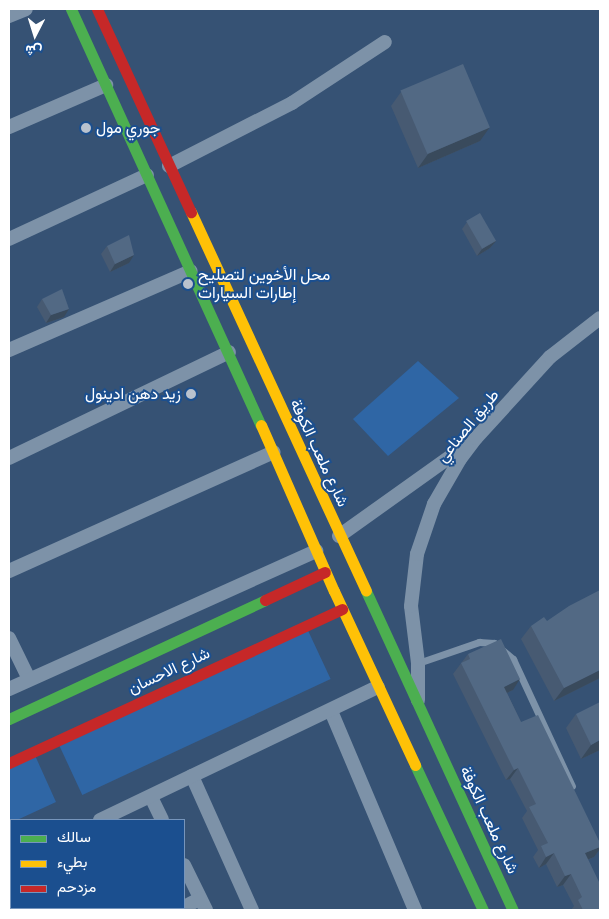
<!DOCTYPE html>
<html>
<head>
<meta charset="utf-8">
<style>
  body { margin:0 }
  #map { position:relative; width:609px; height:919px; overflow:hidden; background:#365274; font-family:Karla,Vazirmatn,sans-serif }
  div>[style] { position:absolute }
  .green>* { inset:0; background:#2f66a5; transform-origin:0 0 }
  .lane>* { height:7px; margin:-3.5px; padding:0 3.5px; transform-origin:3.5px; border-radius:3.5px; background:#7d92a8 }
  .street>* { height:14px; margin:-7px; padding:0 7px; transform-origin:7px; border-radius:7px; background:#7d92a8 }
  .fast>* { height:11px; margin:-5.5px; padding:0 5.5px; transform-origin:5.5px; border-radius:5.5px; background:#4caf50 }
  .slow>* { height:11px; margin:-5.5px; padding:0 5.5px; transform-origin:5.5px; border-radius:5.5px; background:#ffc107 }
  .jam>* { height:11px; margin:-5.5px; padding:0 5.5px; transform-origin:5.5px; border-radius:5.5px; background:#c62828 }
  .wall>* { inset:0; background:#475a72 }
  .shaded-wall>* { inset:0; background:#394a5c }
  .building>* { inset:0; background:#526984; transform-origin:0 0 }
  .dots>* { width:14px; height:14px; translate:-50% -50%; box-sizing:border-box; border:2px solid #1b4f8f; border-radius:50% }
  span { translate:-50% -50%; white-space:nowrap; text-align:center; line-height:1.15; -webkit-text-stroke:4px #1b4f8f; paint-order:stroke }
  .poi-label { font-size:16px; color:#fff }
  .left { translate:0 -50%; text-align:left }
  .right { translate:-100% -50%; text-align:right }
  .street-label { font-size:16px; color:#fff }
  .frame { position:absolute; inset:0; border:10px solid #fff; pointer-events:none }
  .legend { position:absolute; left:10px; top:819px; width:175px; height:90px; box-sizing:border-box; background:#1b4f8f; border:1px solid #7695bc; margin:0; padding:6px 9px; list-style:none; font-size:15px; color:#fff }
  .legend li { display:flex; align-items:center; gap:10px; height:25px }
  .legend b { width:25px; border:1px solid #7695bc }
  .north { position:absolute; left:10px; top:10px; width:50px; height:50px; -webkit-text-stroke:4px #1b4f8f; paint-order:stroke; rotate:185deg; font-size:14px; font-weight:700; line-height:20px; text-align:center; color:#fff }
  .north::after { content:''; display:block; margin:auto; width:18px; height:22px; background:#fff; clip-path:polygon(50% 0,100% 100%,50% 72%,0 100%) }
</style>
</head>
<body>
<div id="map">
  <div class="green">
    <i style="clip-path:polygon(418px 361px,459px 398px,388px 456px,353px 419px)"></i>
    <i style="left:304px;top:622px;width:63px;height:274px;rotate:65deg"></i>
    <i style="clip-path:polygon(33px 751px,56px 802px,17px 820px,11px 820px,9px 824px,9px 762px)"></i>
  </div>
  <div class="lane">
    <i style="left:418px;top:663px;width:65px;rotate:-19deg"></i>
    <i style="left:479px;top:642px;width:15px;rotate:4deg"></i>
    <i style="left:494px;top:643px;width:25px;rotate:40deg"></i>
    <i style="left:513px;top:659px;width:140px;rotate:65.1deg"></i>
  </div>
  <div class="street">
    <i style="left:9px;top:16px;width:18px;rotate:-22deg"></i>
    <i style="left:9px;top:127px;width:106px;rotate:-23.4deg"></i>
    <i style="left:169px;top:166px;width:138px;rotate:-27.1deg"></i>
    <i style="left:292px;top:103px;width:111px;rotate:-33.3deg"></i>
    <i style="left:9px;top:239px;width:152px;rotate:-24.9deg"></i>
    <i style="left:9px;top:350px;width:198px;rotate:-23.5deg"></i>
    <i style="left:9px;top:458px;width:244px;rotate:-25.7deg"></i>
    <i style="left:339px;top:536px;width:153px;rotate:-35.5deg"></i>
    <i style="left:9px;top:571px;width:290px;rotate:-24.2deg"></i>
    <i style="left:9px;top:638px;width:46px;rotate:64deg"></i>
    <i style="left:9px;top:689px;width:337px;rotate:-24.2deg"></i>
    <i style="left:418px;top:700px;width:37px;rotate:-90deg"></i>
    <i style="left:418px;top:663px;width:57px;rotate:-97deg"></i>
    <i style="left:411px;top:606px;width:52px;rotate:-83.4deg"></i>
    <i style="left:417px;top:554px;width:53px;rotate:-71.2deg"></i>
    <i style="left:434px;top:504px;width:52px;rotate:-60deg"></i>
    <i style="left:460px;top:459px;width:26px;rotate:-53deg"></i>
    <i style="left:476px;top:438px;width:110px;rotate:-47.6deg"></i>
    <i style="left:550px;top:357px;width:63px;rotate:-38deg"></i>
    <i style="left:331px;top:711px;width:216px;rotate:67.1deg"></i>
    <i style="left:192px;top:776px;width:147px;rotate:65.9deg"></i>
    <i style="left:151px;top:797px;width:25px;rotate:64deg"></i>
    <i style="left:100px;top:820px;width:308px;rotate:-25.6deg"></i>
    <i style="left:9px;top:862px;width:2px;rotate:-27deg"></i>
    <i style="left:184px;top:865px;width:50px;rotate:63.9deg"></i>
    <i style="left:184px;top:907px;width:18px;rotate:-27deg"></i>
  </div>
  <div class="fast">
    <i style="left:71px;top:9px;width:457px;rotate:65.5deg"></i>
    <i style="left:366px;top:591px;width:351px;rotate:65.3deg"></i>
    <i style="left:9px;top:719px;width:282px;rotate:-24.9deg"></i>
    <i style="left:415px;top:765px;width:160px;rotate:64.9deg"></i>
  </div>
  <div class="slow">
    <i style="left:191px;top:212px;width:417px;rotate:65.2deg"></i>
    <i style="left:261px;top:425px;width:181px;rotate:66.3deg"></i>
    <i style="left:334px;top:591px;width:192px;rotate:65deg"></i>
  </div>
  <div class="jam">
    <i style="left:97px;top:9px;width:224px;rotate:65.2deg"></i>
    <i style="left:265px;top:600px;width:66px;rotate:-25deg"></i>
    <i style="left:9px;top:763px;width:367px;rotate:-24.8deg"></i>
  </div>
  <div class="wall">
    <i style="clip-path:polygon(401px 92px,480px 141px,418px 168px,391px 106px)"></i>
    <i style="clip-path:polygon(467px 222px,496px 241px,490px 248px,477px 256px,462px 229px)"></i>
    <i style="clip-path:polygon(107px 246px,129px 263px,110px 272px,101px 254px)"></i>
    <i style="clip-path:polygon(42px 299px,64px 317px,46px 323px,37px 307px)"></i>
    <i style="clip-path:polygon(547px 621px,600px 678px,554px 701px,521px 639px,531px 626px)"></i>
    <i style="clip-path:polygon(468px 654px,513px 690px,507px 693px,521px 722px,600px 843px,600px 849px,594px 857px,588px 860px,600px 910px,571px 910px,574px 906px,563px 885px,557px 887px,546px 864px,539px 868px,533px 857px,538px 850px,522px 818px,527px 811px,510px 779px,506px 780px,453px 674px)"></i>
    <i style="clip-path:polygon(576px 714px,600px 750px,581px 759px,566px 728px)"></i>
  </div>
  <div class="shaded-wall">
    <i style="clip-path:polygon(490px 127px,480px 141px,418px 168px,428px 154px)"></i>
    <i style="clip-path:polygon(496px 241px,490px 248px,477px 256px,482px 249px)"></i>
    <i style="clip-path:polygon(134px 255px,129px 263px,110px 272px,115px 264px)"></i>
    <i style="clip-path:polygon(69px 309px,64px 317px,46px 323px,51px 315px)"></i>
    <i style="clip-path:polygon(600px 670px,600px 678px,554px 701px,564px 688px)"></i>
    <i style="clip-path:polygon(520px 679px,513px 690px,496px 698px,504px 687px)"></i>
    <i style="clip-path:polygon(600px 740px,600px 750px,581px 759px,591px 745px)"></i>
    <i style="clip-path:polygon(518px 768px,510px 779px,506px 780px,514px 770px)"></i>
    <i style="clip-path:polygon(600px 847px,600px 849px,594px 857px,577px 864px,585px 853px)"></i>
    <i style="clip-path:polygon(554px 853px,546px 864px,539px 868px,546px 857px)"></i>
    <i style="clip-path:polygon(571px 874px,563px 885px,557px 887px,565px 876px)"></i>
  </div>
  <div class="building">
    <i style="left:463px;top:64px;width:69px;height:68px;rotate:67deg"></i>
    <i style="left:480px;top:213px;width:32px;height:16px;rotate:60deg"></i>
    <i style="clip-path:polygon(129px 235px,134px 255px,115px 264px,107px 246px)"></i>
    <i style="clip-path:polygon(62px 289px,69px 309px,51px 315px,42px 299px)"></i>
    <i style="clip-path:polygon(600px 590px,600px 670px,564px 688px,531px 626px,544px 617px,547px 621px,569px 606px)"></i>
    <i style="clip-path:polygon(501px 639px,520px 679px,504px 687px,521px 722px,538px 715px,600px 843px,600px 847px,585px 853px,600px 884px,600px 910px,583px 910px,578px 900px,582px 897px,571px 874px,565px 876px,554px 853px,546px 857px,541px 846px,548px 843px,529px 807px,536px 804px,518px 768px,514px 770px,461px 663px,470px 659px,468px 654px)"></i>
    <i style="clip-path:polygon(600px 702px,600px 740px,591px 745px,576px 714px)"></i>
  </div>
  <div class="dots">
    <i style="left:86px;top:128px;background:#b9c2ce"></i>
    <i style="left:188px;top:284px;background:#b9c2ce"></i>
    <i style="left:191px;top:394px;background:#b9c2ce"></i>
  </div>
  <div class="poi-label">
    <span class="left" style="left:96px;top:128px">جوري مول</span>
    <span class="left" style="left:198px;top:284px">محل الأخوين لتصليح<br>إطارات السيارات</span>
    <span class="right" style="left:181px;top:394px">زيد دهن ادينول</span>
  </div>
  <div class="street-label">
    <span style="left:468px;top:426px;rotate:-51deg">طريق الصناعي</span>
    <span style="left:319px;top:453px;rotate:65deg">شارع ملعب الكوفة</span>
    <span style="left:169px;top:671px;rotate:-25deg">شارع الاحسان</span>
    <span style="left:489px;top:820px;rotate:65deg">شارع ملعب الكوفة</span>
  </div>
  <div class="frame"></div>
  <ul class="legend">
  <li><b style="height:6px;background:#4caf50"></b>سالك</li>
  <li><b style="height:6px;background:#ffc107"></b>بطيء</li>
  <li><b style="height:6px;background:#c62828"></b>مزدحم</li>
  </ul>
  <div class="north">ش</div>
</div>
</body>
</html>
